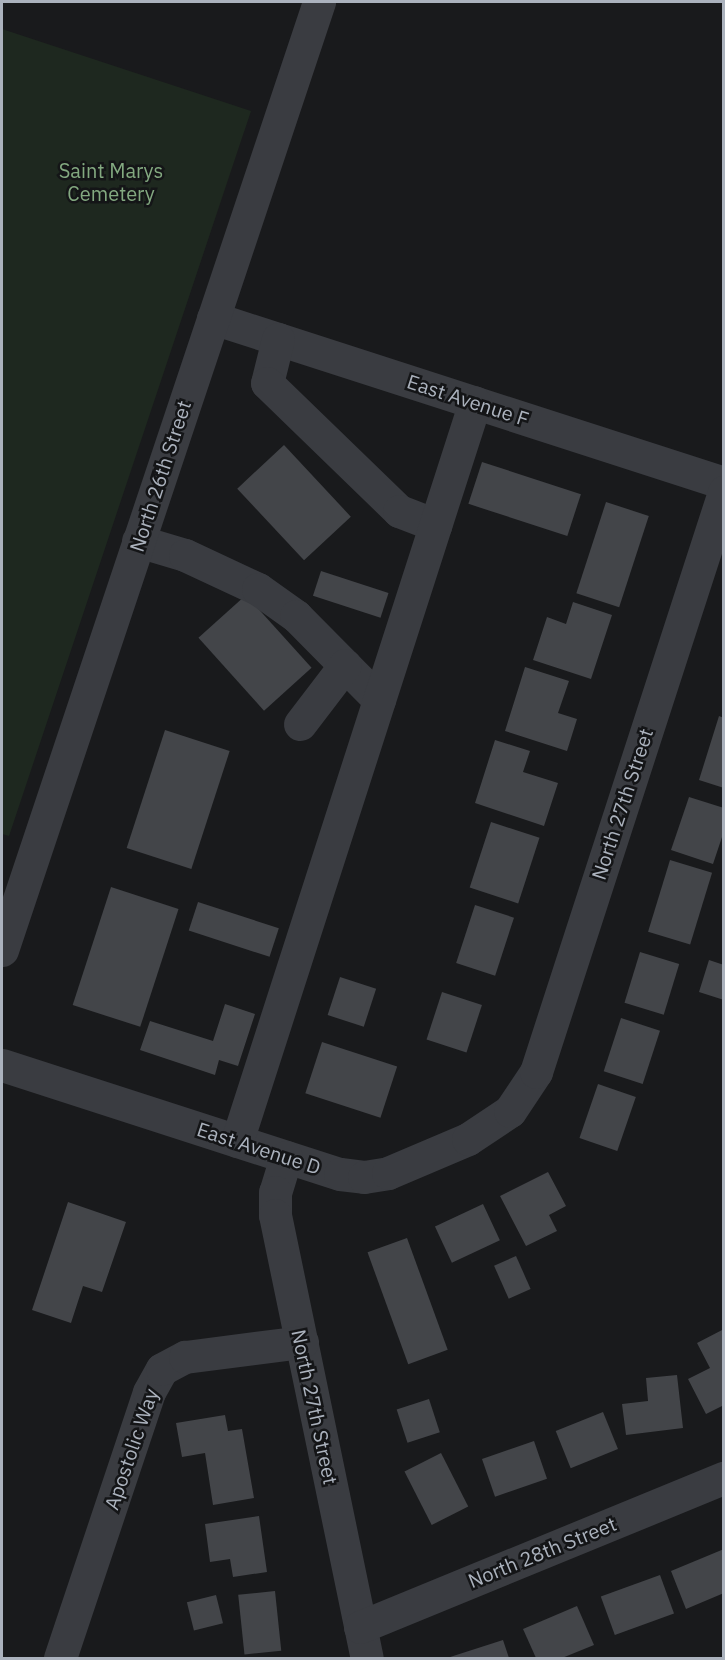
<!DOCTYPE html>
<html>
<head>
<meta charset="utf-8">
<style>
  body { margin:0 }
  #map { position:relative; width:725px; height:1660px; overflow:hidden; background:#191a1c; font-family:"IBM Plex Sans",sans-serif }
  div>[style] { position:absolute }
  .green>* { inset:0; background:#1e281f }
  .building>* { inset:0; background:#434549; transform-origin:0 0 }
  .minor>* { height:33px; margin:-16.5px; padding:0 16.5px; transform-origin:16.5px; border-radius:16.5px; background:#3a3c41 }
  span { translate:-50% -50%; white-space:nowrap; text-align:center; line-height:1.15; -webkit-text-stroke:5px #141517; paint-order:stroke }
  .park-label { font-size:20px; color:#83a980 }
  .street-label { font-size:20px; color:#abb2bd }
  .frame { position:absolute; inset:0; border:3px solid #abb2bd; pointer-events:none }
</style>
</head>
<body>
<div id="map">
  <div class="green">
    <i style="clip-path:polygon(2px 29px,251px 111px,9px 836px,2px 834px)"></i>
  </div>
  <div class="building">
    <i style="left:284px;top:445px;width:98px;height:64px;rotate:47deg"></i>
    <i style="left:482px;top:462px;width:104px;height:44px;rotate:18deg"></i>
    <i style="left:606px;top:502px;width:45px;height:96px;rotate:18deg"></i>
    <i style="left:321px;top:571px;width:71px;height:26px;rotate:18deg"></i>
    <i style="left:246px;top:595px;width:98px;height:64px;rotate:48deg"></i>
    <i style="clip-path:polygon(573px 602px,612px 615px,591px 679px,533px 660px,547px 617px,566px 624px)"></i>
    <i style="clip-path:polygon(525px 667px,569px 681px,558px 713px,577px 719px,567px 751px,505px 731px)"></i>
    <i style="clip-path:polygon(719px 716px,724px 718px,724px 788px,699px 780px)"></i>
    <i style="left:165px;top:730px;width:68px;height:124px;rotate:18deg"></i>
    <i style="clip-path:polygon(495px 740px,530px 751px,523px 772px,558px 783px,544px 826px,475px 803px)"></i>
    <i style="clip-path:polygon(689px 797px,724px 808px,724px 831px,713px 864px,671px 850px)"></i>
    <i style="left:491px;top:822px;width:51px;height:69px;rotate:18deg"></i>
    <i style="left:670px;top:860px;width:44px;height:75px;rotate:17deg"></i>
    <i style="left:111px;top:887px;width:71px;height:124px;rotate:18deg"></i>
    <i style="left:198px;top:902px;width:85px;height:30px;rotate:18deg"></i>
    <i style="left:475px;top:905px;width:41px;height:61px;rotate:18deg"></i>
    <i style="left:640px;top:952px;width:41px;height:53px;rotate:17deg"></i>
    <i style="clip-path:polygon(709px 960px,724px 965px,724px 1000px,699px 992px)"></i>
    <i style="left:340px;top:977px;width:38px;height:40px;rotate:18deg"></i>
    <i style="left:442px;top:992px;width:42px;height:50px;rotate:18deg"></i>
    <i style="clip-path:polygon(225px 1004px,255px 1014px,238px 1066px,219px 1060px,215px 1075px,140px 1050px,150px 1021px,213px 1041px)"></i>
    <i style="left:621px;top:1018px;width:41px;height:56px;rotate:18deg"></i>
    <i style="left:322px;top:1042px;width:79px;height:54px;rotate:18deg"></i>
    <i style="left:598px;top:1084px;width:40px;height:57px;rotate:19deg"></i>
    <i style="clip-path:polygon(548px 1172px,566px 1206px,549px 1215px,557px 1231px,526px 1246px,500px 1196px)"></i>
    <i style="clip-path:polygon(68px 1202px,126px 1222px,102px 1292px,83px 1286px,71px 1323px,32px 1310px)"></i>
    <i style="left:483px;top:1204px;width:40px;height:53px;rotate:65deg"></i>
    <i style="left:407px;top:1238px;width:119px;height:42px;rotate:70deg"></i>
    <i style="left:516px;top:1256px;width:36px;height:24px;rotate:66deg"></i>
    <i style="clip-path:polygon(724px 1329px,724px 1405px,706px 1414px,688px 1379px,710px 1368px,697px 1343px)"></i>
    <i style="clip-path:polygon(677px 1375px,683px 1428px,626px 1435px,622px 1404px,648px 1401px,646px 1378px)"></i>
    <i style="left:429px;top:1399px;width:35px;height:34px;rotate:72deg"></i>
    <i style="left:603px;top:1412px;width:40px;height:51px;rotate:68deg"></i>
    <i style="clip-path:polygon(225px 1415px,228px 1431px,242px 1429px,254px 1498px,213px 1505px,205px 1453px,182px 1457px,176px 1423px)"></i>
    <i style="left:534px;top:1441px;width:40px;height:55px;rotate:71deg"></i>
    <i style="left:441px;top:1453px;width:60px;height:41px;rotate:63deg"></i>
    <i style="clip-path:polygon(259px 1516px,267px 1572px,233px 1577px,230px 1559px,210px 1562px,205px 1524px)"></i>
    <i style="clip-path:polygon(724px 1549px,724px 1593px,686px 1609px,671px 1571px)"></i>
    <i style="left:660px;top:1575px;width:41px;height:63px;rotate:70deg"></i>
    <i style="left:275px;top:1591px;width:60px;height:37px;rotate:84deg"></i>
    <i style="left:216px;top:1595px;width:29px;height:30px;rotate:76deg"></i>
    <i style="clip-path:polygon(577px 1606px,594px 1645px,562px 1658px,536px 1658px,523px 1629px)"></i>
    <i style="clip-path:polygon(503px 1640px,509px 1658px,447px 1658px)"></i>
  </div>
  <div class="minor">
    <i style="left:213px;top:318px;width:537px;rotate:17.9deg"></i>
    <i style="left:278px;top:339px;width:45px;rotate:104deg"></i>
    <i style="left:267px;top:383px;width:184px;rotate:44.1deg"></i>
    <i style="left:399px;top:511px;width:39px;rotate:21deg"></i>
    <i style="left:138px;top:541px;width:49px;rotate:16.6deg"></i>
    <i style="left:185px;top:555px;width:81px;rotate:25deg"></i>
    <i style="left:258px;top:589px;width:47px;rotate:35.4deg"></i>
    <i style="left:296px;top:616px;width:118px;rotate:45.3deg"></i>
    <i style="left:300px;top:724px;width:74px;rotate:-52.7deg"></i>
    <i style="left:2px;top:950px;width:1000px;rotate:-71.51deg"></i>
    <i style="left:2px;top:1065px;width:355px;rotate:17.9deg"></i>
    <i style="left:340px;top:1174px;width:24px;rotate:7deg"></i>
    <i style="left:364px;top:1177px;width:24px;rotate:-9deg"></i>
    <i style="left:388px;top:1173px;width:87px;rotate:-23deg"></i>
    <i style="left:468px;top:1139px;width:50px;rotate:-33.7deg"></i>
    <i style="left:510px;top:1111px;width:47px;rotate:-56.3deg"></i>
    <i style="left:536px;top:1072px;width:610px;rotate:-72.04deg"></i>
    <i style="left:237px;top:1141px;width:776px;rotate:-72.15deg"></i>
    <i style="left:286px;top:1157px;width:37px;rotate:107deg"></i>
    <i style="left:275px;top:1192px;width:23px;rotate:90deg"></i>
    <i style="left:275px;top:1215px;width:452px;rotate:78.3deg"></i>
    <i style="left:360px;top:1627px;width:393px;rotate:-22.3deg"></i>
    <i style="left:60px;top:1658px;width:280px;rotate:-71.5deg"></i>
    <i style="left:149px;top:1392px;width:26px;rotate:-61deg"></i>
    <i style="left:162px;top:1369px;width:26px;rotate:-28deg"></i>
    <i style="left:185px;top:1357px;width:118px;rotate:-7.3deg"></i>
  </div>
  <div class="park-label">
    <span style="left:111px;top:182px">Saint Marys<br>Cemetery</span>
  </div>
  <div class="street-label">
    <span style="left:468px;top:400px;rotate:18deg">East Avenue F</span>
    <span style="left:160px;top:476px;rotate:-72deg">North 26th Street</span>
    <span style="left:622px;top:804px;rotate:-72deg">North 27th Street</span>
    <span style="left:259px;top:1148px;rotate:18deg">East Avenue D</span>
    <span style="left:315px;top:1407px;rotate:78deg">North 27th Street</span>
    <span style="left:131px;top:1449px;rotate:-71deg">Apostolic Way</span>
    <span style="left:542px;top:1552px;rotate:-22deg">North 28th Street</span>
  </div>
  <div class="frame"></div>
</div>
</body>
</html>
